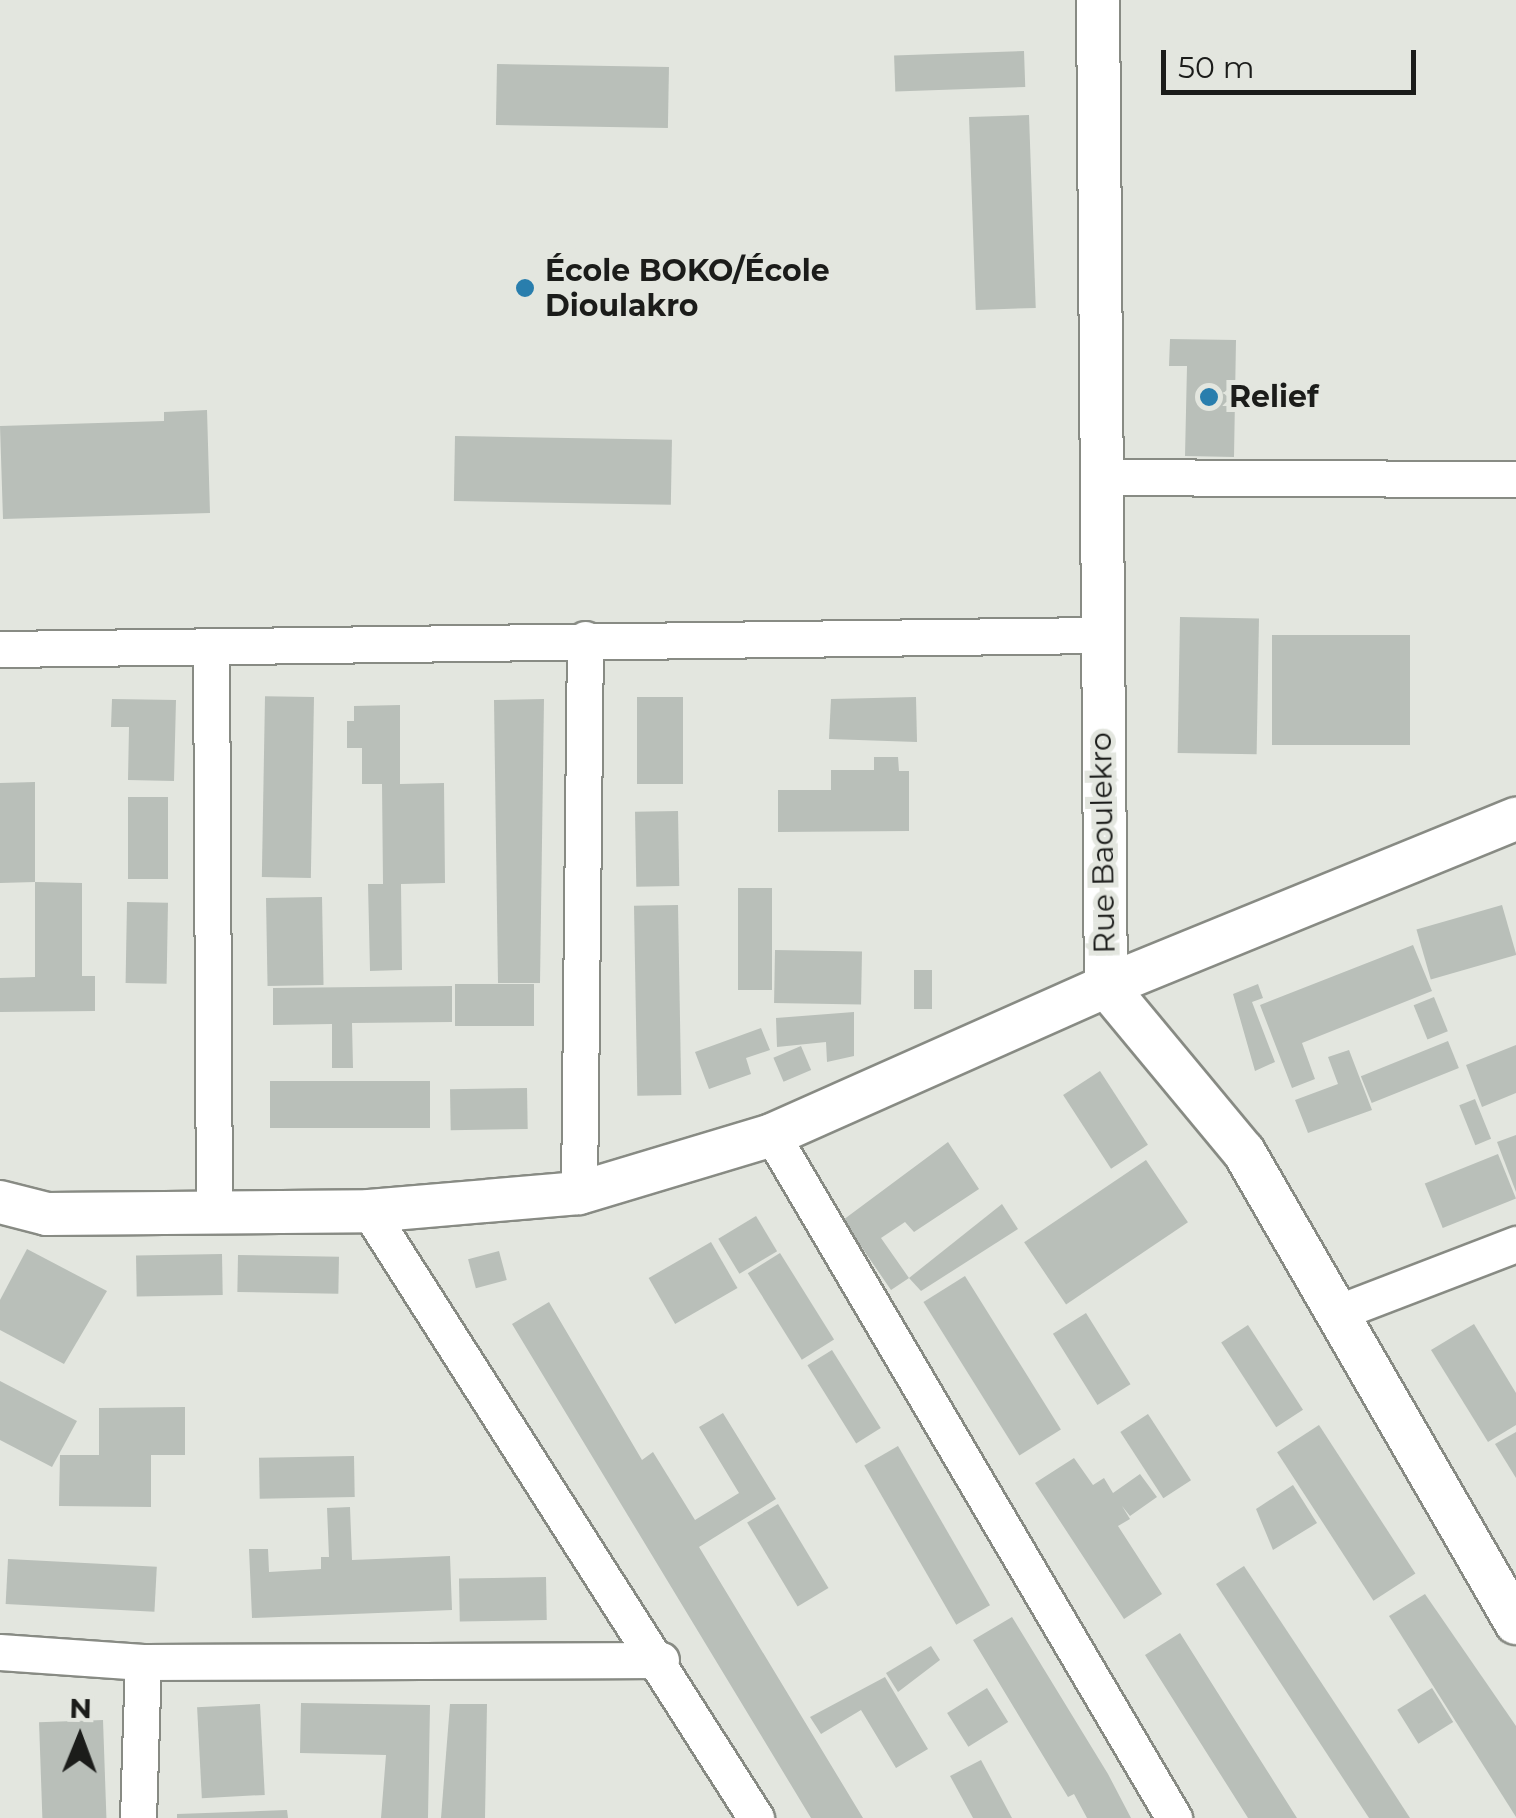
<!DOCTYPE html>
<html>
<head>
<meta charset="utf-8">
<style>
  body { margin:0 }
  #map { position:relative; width:1516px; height:1818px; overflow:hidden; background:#e3e6df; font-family:Montserrat,sans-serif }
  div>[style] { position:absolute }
  .building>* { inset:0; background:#b9bfb9; transform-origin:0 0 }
  .roads { filter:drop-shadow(2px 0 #888b84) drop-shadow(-2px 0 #888b84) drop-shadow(0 2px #888b84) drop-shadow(0 -2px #888b84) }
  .minor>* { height:35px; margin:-17.5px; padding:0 17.5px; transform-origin:17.5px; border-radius:17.5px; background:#fff }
  .tertiary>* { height:42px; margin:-21px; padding:0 21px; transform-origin:21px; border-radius:21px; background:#fff }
  .dots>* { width:28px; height:28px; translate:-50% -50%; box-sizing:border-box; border:5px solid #e3e6df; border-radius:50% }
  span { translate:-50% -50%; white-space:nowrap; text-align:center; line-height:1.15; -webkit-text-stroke:10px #e3e6df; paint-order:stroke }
  .poi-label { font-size:30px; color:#1b1c1a; font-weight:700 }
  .left { translate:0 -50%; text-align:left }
  .street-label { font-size:30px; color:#1b1c1a }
  .north { position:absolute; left:30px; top:1688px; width:100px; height:100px; -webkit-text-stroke:8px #e3e6df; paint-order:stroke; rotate:1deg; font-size:28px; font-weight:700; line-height:40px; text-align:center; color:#1b1c1a }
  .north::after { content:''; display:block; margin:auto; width:35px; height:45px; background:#1b1c1a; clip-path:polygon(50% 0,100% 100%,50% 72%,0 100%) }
  .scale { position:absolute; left:1161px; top:50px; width:255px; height:45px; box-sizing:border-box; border:5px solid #1b1c1a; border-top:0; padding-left:12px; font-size:30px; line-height:35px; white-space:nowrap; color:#1b1c1a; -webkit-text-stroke:8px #e3e6df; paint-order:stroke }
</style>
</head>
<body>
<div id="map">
  <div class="building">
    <i style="left:1024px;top:51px;width:36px;height:130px;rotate:88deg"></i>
    <i style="left:497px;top:64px;width:172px;height:61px;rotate:1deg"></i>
    <i style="left:1029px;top:115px;width:193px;height:60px;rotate:88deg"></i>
    <i style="clip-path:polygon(1170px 339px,1236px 340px,1234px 457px,1185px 456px,1187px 366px,1169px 366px)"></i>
    <i style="clip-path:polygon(207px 410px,210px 513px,3px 519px,0 426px,164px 421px,164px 412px)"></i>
    <i style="left:455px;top:436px;width:217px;height:65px;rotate:1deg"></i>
    <i style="left:1180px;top:617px;width:79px;height:136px;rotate:1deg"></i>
    <i style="left:1272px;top:635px;width:138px;height:110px"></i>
    <i style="left:314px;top:697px;width:181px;height:49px;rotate:91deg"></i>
    <i style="left:637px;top:697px;width:46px;height:87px"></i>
    <i style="clip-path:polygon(916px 697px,917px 742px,829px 739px,831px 699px)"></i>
    <i style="clip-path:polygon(112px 699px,176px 700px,174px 781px,128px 780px,129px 727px,111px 727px)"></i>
    <i style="clip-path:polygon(544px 699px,540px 983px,498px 983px,494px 700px)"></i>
    <i style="clip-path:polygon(400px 705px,400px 784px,444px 783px,445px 883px,401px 884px,402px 970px,370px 971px,368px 884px,383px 884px,382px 784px,362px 784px,362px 748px,347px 748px,347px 721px,354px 721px,354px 706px)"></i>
    <i style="clip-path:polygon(874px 757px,898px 757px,899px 771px,909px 771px,909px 831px,778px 832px,778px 790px,831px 790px,831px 770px,874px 770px)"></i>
    <i style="clip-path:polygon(35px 782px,35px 882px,82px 883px,82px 976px,95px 976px,95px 1011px,0 1012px,0 978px,35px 977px,35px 882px,0 883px,0 783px)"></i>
    <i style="left:128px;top:797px;width:40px;height:82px"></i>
    <i style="left:678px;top:811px;width:75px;height:43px;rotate:89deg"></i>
    <i style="left:738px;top:888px;width:34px;height:102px"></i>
    <i style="left:322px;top:897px;width:88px;height:56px;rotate:89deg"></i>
    <i style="left:127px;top:902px;width:41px;height:81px;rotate:1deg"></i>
    <i style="left:678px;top:905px;width:190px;height:44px;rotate:89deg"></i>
    <i style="left:1502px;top:905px;width:52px;height:89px;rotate:74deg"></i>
    <i style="clip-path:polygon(1413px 945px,1432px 991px,1302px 1043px,1315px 1079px,1292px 1088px,1260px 1005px)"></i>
    <i style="left:775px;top:950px;width:87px;height:53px;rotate:1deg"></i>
    <i style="left:914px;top:970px;width:18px;height:39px"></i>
    <i style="left:534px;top:984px;width:42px;height:79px;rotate:90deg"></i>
    <i style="clip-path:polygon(1258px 984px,1263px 998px,1252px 1002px,1275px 1062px,1255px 1071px,1233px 994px)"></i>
    <i style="clip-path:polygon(452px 986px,452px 1022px,352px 1023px,353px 1068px,332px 1068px,332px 1024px,273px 1025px,273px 988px)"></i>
    <i style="left:1434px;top:997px;width:37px;height:22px;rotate:68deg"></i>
    <i style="clip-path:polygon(854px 1012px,854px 1056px,827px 1062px,826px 1042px,777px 1047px,776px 1018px)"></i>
    <i style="clip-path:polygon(761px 1028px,770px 1050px,746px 1058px,751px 1074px,709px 1089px,695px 1052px)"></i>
    <i style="left:1448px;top:1041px;width:29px;height:94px;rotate:68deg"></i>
    <i style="clip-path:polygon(1516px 1045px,1516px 1093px,1482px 1107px,1466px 1065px)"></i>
    <i style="left:801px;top:1046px;width:26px;height:30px;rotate:67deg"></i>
    <i style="clip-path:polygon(1349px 1050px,1372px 1110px,1308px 1133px,1295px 1100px,1338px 1084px,1328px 1057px)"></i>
    <i style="left:1100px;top:1071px;width:88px;height:44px;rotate:57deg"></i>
    <i style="left:270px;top:1081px;width:160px;height:47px"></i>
    <i style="left:527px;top:1088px;width:41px;height:77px;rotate:89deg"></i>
    <i style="left:1475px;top:1099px;width:43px;height:17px;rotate:68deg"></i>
    <i style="clip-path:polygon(1516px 1135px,1516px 1192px,1497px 1142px)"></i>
    <i style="clip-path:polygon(948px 1142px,979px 1189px,914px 1232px,905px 1222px,881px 1238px,909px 1278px,891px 1290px,843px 1220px)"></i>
    <i style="left:1498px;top:1154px;width:48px;height:79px;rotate:68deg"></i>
    <i style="left:1146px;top:1160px;width:75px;height:147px;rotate:56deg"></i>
    <i style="clip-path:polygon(1002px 1204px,1018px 1229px,921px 1291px,909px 1278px)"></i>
    <i style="left:756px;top:1216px;width:41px;height:44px;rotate:59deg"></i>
    <i style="left:711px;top:1242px;width:53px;height:72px;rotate:60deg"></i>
    <i style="clip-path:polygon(27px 1249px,107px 1291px,64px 1364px,0 1330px,0 1300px)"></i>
    <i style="left:499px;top:1251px;width:30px;height:32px;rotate:75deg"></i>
    <i style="left:780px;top:1253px;width:102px;height:38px;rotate:58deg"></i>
    <i style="left:222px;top:1254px;width:41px;height:86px;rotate:89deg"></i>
    <i style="left:238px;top:1255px;width:101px;height:37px;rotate:1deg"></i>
    <i style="left:965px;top:1276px;width:181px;height:49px;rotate:58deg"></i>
    <i style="clip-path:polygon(549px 1302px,642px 1460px,653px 1452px,695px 1520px,739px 1493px,699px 1427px,723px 1413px,776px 1499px,699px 1547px,863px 1818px,811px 1818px,512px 1324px)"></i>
    <i style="left:1086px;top:1313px;width:84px;height:39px;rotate:58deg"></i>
    <i style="clip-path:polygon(1474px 1324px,1516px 1393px,1516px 1425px,1488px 1442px,1431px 1350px)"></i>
    <i style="left:1248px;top:1325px;width:101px;height:32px;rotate:57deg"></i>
    <i style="left:832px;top:1350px;width:92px;height:29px;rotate:58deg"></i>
    <i style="clip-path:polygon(0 1381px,77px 1421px,52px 1467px,0 1440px)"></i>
    <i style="clip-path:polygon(185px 1407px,185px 1455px,151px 1455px,151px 1507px,59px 1506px,60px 1455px,99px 1455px,99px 1408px)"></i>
    <i style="left:1148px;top:1414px;width:79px;height:33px;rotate:57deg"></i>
    <i style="left:1319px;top:1425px;width:177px;height:50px;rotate:57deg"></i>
    <i style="clip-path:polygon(1516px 1432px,1516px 1478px,1495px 1444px)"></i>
    <i style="left:898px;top:1446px;width:184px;height:39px;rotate:60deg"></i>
    <i style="left:354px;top:1456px;width:41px;height:95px;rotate:89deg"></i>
    <i style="clip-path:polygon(1074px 1458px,1093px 1485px,1104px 1478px,1113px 1493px,1140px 1474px,1157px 1497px,1130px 1516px,1122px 1506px,1130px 1519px,1118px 1526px,1162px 1594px,1124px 1619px,1035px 1483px)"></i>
    <i style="clip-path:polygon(1293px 1485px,1317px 1523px,1273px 1550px,1256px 1509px)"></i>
    <i style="left:778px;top:1504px;width:98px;height:36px;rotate:59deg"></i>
    <i style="clip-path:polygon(350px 1507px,352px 1560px,450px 1556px,452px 1610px,252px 1618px,249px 1549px,268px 1549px,269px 1572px,321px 1569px,321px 1557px,329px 1557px,327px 1508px)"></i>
    <i style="left:8px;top:1559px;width:149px;height:45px;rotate:3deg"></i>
    <i style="clip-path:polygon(1244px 1566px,1356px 1735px,1410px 1818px,1369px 1818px,1327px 1754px,1216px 1584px)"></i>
    <i style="left:546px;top:1577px;width:43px;height:87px;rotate:89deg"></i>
    <i style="clip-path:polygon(1425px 1594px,1516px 1726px,1516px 1817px,1389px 1616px)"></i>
    <i style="clip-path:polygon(1012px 1617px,1108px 1774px,1131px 1818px,1087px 1818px,1074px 1794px,1068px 1797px,973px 1640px)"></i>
    <i style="clip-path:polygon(1180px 1633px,1221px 1698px,1297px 1818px,1248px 1818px,1186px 1720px,1145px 1655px)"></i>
    <i style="clip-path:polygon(931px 1646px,940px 1660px,898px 1692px,886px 1673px)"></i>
    <i style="clip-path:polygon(885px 1677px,928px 1749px,896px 1768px,861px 1710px,821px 1734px,810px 1717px)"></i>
    <i style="left:987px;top:1688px;width:40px;height:47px;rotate:58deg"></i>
    <i style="left:1432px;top:1688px;width:40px;height:41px;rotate:58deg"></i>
    <i style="clip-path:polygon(301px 1703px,430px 1705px,428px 1818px,381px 1818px,386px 1755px,300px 1753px)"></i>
    <i style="left:260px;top:1704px;width:91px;height:63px;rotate:87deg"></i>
    <i style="clip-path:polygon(450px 1704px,487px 1704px,485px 1818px,441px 1818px)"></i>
    <i style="left:103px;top:1720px;width:98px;height:64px;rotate:88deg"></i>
    <i style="clip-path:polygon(981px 1760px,1012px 1818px,973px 1818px,950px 1776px)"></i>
    <i style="clip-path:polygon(287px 1810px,288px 1818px,177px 1818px,177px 1814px)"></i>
  </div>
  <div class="roads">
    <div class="minor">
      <i style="left:1098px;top:477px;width:418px;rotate:0.3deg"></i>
      <i style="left:211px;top:646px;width:566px;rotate:89.7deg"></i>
      <i style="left:0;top:649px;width:1098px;rotate:-0.73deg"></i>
      <i style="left:772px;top:1135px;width:793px;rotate:59.52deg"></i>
      <i style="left:579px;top:1193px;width:554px;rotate:-89.38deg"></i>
      <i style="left:369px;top:1211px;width:720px;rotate:57.48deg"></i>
      <i style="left:1339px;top:1312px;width:190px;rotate:-21deg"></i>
      <i style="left:0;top:1652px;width:143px;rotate:4deg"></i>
      <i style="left:143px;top:1662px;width:518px;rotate:-0.22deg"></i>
      <i style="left:138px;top:1818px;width:156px;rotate:-88.2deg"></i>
    </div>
    <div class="tertiary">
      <i style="left:1098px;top:0;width:986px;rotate:89.54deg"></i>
      <i style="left:1106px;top:986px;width:216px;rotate:50.3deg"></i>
      <i style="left:1244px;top:1152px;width:544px;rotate:59.99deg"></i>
      <i style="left:0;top:1202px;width:49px;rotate:14.3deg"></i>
      <i style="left:47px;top:1214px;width:322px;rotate:-0.5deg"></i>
      <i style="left:369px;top:1211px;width:211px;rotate:-4.9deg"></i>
      <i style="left:579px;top:1193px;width:202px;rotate:-16.7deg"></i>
      <i style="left:772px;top:1135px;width:366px;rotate:-24deg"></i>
      <i style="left:1106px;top:986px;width:443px;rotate:-22.2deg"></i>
    </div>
  </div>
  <div class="dots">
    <i style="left:525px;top:288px;background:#297ead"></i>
    <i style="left:1209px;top:397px;background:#297ead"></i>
  </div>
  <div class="poi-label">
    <span class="left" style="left:545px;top:288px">École BOKO/École<br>Dioulakro</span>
    <span class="left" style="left:1229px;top:397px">Relief</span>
  </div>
  <div class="street-label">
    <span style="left:1103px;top:843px;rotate:-91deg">Rue Baoulekro</span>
  </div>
  <div class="north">N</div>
  <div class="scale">50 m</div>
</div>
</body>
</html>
